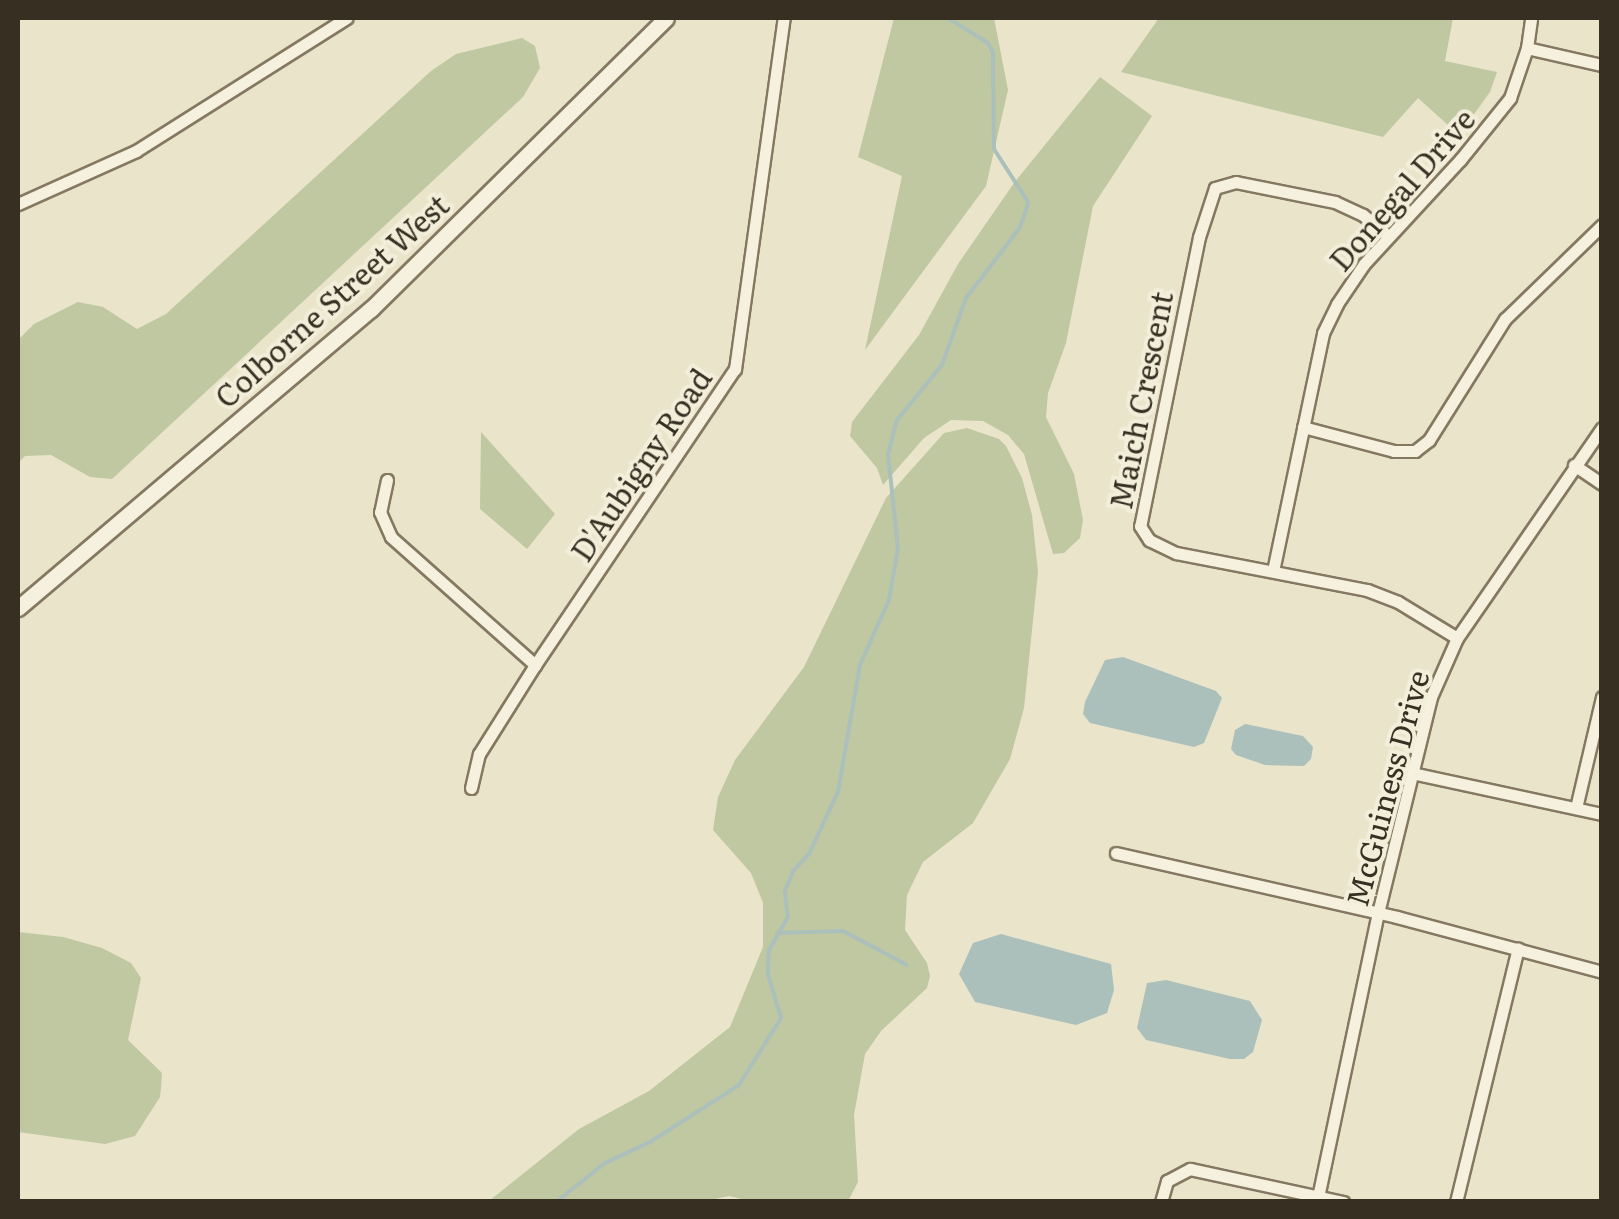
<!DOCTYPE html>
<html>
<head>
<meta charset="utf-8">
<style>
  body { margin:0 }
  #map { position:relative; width:1619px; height:1219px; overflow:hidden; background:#eae4cb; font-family:Literata,serif }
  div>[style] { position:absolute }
  .green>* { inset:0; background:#bfc8a0 }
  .water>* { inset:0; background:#abc0bb }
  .stream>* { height:4px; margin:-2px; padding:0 2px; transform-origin:2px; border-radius:2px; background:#abc0bb }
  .roads { filter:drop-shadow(2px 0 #857861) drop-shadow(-2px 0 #857861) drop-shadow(0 2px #857861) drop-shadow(0 -2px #857861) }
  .minor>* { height:11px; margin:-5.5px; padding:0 5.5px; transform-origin:5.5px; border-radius:5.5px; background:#f6f1de }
  .secondary>* { height:15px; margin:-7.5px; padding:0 7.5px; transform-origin:7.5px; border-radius:7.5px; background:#f6f1de }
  span { translate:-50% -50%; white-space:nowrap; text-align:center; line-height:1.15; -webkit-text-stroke:8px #f2eeda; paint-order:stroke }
  .street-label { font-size:30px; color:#382f23 }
  .frame { position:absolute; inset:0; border:20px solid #382f23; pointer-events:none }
</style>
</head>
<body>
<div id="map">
  <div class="green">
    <i style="clip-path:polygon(894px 18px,994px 18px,1008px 90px,986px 186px,865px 350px,902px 176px,858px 157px)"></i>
    <i style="clip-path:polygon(1159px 18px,1453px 18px,1445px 61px,1497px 72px,1490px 92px,1459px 135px,1418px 98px,1383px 137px,1121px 72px)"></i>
    <i style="clip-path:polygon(522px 38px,535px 46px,540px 68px,523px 97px,112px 479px,90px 477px,51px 455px,25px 456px,18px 463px,18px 340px,34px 324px,78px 302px,103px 307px,137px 329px,166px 314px,431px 71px,456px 54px)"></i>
    <i style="clip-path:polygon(1100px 77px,1152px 116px,1093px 206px,1066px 343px,1048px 393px,1046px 417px,1074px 474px,1083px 520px,1080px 538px,1064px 553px,1053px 554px,1024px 454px,1008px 435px,983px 421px,951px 420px,924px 438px,883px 485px,877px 468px,850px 436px,852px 422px,919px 335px,958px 264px,1014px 183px)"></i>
    <i style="clip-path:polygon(967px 428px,999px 439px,1006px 446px,1022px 478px,1032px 515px,1038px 572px,1024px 708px,1010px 759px,973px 823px,923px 862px,907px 895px,905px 930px,927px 963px,930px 976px,927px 988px,881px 1031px,865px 1054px,854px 1115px,858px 1182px,848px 1201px,754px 1202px,729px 1196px,701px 1202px,489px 1201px,579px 1129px,649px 1091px,730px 1027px,763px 947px,763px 903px,751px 873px,713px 830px,718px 797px,735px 760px,804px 667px,886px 498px,944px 433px)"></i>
    <i style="clip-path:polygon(481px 432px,555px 514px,527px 549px,480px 509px)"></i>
    <i style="clip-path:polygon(18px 932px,63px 937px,102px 948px,131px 963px,141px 978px,128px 1040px,162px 1073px,161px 1088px,160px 1097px,135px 1136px,105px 1144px,18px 1132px)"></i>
  </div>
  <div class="water">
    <i style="clip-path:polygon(1123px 657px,1216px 691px,1222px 698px,1204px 743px,1194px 747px,1090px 723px,1083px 714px,1085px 702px,1105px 660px)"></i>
    <i style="clip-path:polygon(1245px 724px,1303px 736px,1313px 747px,1311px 759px,1304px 766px,1265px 765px,1236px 755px,1231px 749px,1235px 730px)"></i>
    <i style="clip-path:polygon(1001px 934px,1111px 964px,1114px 990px,1107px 1013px,1076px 1025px,975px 1002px,959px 974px,973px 943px)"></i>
    <i style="clip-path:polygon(1166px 980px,1250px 1001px,1262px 1020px,1253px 1052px,1244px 1059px,1230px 1059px,1146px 1040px,1137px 1028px,1147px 983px)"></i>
  </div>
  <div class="stream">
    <i style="left:777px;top:933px;width:66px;rotate:-1.7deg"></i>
    <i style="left:843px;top:931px;width:72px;rotate:28deg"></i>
    <i style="left:556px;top:1202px;width:63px;rotate:-38.5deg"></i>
    <i style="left:605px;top:1163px;width:50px;rotate:-25deg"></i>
    <i style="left:650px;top:1142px;width:106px;rotate:-32.6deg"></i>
    <i style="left:739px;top:1085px;width:79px;rotate:-57.9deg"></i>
    <i style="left:781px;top:1018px;width:46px;rotate:-106.5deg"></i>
    <i style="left:768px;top:974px;width:24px;rotate:-88deg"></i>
    <i style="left:769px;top:950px;width:38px;rotate:-60deg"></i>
    <i style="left:788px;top:917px;width:26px;rotate:-97deg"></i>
    <i style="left:785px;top:891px;width:22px;rotate:-68deg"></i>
    <i style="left:793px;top:871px;width:23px;rotate:-47deg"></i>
    <i style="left:809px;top:854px;width:68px;rotate:-64.9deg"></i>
    <i style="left:838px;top:792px;width:129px;rotate:-80.2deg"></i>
    <i style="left:860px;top:665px;width:71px;rotate:-66deg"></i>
    <i style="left:889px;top:600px;width:53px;rotate:-80.2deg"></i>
    <i style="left:898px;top:548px;width:94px;rotate:-96.1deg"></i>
    <i style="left:888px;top:455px;width:36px;rotate:-76deg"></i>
    <i style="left:897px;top:420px;width:71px;rotate:-50.7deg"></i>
    <i style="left:942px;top:365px;width:71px;rotate:-70.3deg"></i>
    <i style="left:966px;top:298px;width:87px;rotate:-52.5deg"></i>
    <i style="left:1019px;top:229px;width:19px;rotate:-69deg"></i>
    <i style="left:1026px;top:211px;width:9px;rotate:-77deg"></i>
    <i style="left:1028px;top:202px;width:63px;rotate:-122.7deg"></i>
    <i style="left:994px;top:149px;width:97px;rotate:-90.6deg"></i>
    <i style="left:993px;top:52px;width:10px;rotate:-119deg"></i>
    <i style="left:988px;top:43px;width:47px;rotate:-148deg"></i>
  </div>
  <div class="roads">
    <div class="minor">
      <i style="left:1527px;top:48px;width:77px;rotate:12.8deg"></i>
      <i style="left:18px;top:204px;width:129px;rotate:-24.2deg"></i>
      <i style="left:136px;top:151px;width:249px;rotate:-32.3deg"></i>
      <i style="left:1388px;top:236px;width:33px;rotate:-140deg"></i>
      <i style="left:1363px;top:215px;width:31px;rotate:-155deg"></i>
      <i style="left:1335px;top:202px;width:101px;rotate:-168.6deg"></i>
      <i style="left:1236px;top:182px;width:22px;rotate:164deg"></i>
      <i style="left:1215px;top:188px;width:52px;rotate:108.1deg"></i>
      <i style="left:1199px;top:237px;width:295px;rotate:101.5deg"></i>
      <i style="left:1140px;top:526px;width:17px;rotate:57deg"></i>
      <i style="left:1149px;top:540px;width:30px;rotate:26deg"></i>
      <i style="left:1176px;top:553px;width:195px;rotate:11deg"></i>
      <i style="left:1367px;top:590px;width:33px;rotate:21deg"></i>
      <i style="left:1398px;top:602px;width:69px;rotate:31.4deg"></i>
      <i style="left:1303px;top:427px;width:94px;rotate:14.8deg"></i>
      <i style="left:1394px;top:451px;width:21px"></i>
      <i style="left:1415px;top:451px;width:18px;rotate:-38deg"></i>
      <i style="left:1429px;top:440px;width:143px;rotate:-57.9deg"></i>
      <i style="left:1505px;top:319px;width:135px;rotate:-44.1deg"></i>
      <i style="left:1574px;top:465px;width:34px;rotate:34deg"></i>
      <i style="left:387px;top:480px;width:33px;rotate:102deg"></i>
      <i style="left:380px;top:512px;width:27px;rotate:66deg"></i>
      <i style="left:391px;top:537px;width:193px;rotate:41.6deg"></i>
      <i style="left:1273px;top:571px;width:243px;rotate:-78.1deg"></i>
      <i style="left:1323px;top:333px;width:32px;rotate:-64deg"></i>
      <i style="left:1337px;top:304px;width:48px;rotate:-56deg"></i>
      <i style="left:1364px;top:264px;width:142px;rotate:-47.3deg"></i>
      <i style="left:1460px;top:160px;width:80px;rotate:-51.1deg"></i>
      <i style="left:1510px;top:98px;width:53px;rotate:-71.2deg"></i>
      <i style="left:1527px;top:48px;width:30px;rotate:-82deg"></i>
      <i style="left:1412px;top:773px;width:194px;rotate:12.2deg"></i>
      <i style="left:471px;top:788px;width:35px;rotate:-77deg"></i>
      <i style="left:479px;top:754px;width:105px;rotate:-57.8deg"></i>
      <i style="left:535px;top:665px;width:357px;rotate:-56deg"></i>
      <i style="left:735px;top:369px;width:354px;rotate:-82.1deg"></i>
      <i style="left:1576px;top:808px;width:114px;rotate:-76.8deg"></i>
      <i style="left:1116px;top:853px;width:288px;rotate:12.8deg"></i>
      <i style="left:1397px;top:917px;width:212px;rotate:15deg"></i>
      <i style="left:1161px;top:1202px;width:22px;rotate:-74deg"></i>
      <i style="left:1167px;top:1181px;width:26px;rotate:-28deg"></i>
      <i style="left:1190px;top:1169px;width:157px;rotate:12.2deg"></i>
      <i style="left:1317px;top:1202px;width:295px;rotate:-78.1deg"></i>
      <i style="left:1378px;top:913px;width:222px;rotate:-76.2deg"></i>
      <i style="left:1431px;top:697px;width:64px;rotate:-66.2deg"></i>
      <i style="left:1457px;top:638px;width:255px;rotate:-55.4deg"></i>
      <i style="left:1456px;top:1202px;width:261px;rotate:-76.3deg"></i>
    </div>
    <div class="secondary">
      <i style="left:18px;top:608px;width:463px;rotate:-40.3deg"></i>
      <i style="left:371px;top:309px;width:414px;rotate:-44.6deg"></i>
    </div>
  </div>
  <div class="street-label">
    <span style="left:1401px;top:189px;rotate:-49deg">Donegal Drive</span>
    <span style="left:331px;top:300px;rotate:-42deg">Colborne Street West</span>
    <span style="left:1140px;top:400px;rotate:-79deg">Maich Crescent</span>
    <span style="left:640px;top:464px;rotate:-56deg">D'Aubigny Road</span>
    <span style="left:1386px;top:788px;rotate:-75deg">McGuiness Drive</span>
  </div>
  <div class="frame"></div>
</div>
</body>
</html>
